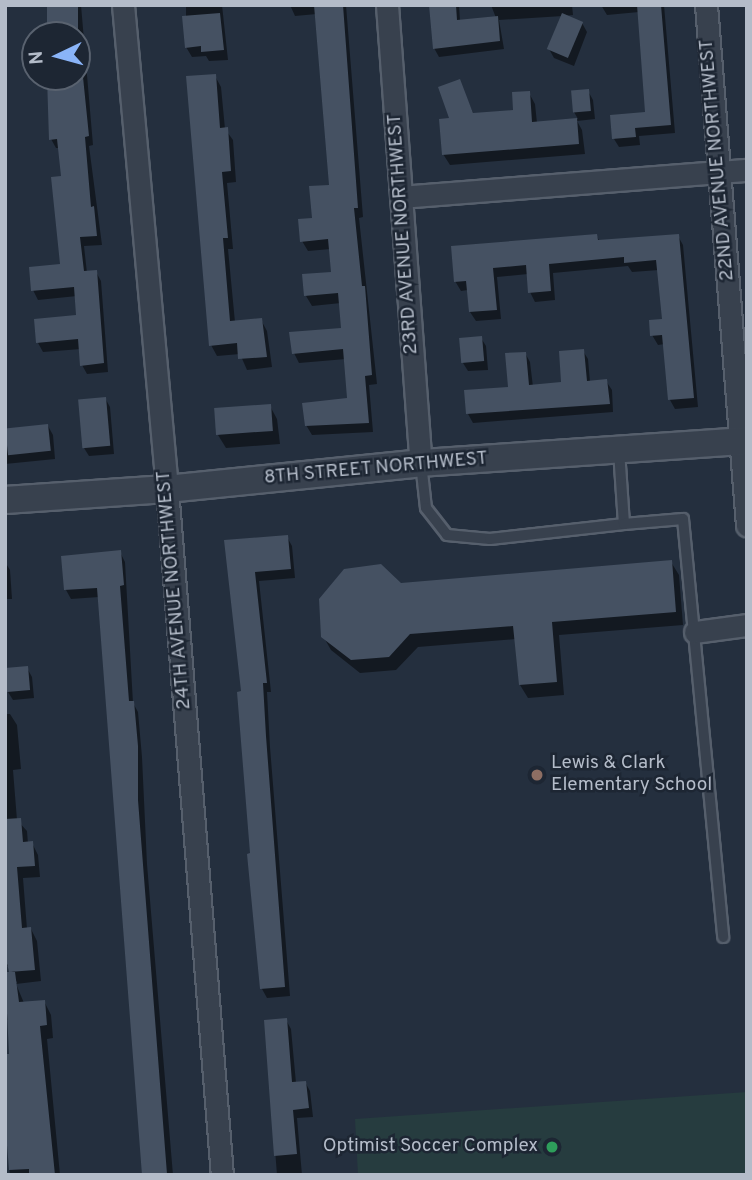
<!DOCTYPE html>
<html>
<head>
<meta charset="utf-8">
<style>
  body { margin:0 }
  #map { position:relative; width:752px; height:1180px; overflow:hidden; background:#242f3e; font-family:Overpass,sans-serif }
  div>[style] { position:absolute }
  .green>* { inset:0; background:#263c3f }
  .shadow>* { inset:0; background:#0007 }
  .building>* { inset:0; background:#455162; transform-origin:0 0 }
  .roads { filter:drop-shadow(2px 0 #565f6c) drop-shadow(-2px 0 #565f6c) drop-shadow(0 2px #565f6c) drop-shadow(0 -2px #565f6c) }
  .service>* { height:10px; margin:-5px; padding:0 5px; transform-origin:5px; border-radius:5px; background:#38414e }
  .minor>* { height:21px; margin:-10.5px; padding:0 10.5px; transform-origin:10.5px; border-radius:10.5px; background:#38414e }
  .tertiary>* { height:26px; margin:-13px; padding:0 13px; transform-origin:13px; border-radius:13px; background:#38414e }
  .dots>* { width:19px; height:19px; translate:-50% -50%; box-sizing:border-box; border:4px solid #1d2633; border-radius:50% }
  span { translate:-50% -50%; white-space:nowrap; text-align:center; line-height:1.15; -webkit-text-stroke:5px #1d2633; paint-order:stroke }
  .street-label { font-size:19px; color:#b4bcc9 }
  .poi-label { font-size:19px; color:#b4bcc9 }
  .left { translate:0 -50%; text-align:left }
  .right { translate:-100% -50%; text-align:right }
  .frame { position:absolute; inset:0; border:7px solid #b4bcc9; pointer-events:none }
  .north { position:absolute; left:21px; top:21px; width:70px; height:70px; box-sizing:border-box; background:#1d2633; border:2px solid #59626f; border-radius:50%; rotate:265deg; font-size:19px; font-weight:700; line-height:28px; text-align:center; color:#b4bcc9 }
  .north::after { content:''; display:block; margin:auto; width:24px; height:32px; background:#8ab4f8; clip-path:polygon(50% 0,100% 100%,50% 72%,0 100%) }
</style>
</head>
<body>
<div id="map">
  <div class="green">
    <i style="clip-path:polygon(747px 1092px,747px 1175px,358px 1175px,355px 1119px)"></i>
  </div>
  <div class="shadow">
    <i style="clip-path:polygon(48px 5px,81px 5px,93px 145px,89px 146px,102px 245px,84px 246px,87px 273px,96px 272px,101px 281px,108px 372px,87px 374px,82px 365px,81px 349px,43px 352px,38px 343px,78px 317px,77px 296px,38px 300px,33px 290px,62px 266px,63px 178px,60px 148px,56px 148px,51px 139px,49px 77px,77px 77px,77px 35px,51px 35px)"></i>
    <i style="clip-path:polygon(186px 5px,222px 5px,228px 60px,209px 61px,206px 56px,192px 57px,186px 47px)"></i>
    <i style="clip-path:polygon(290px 5px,346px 5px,363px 217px,359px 218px,377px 384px,369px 385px,373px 432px,312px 435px,306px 425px,349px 400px,346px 359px,299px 363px,294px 353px,343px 329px,341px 303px,312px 306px,306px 296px,333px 273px,331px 249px,308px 251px,302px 241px,331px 186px,317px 14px,295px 16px)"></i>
    <i style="clip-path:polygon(431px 5px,459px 5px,460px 21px,496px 18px,491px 5px,572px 5px,573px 15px,563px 16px,582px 23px,587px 32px,574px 66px,554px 58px,549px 49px,563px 16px,499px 20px,504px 49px,439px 57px,434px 48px)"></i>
    <i style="clip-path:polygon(601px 5px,664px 5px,675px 133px,639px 136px,640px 145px,619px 147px,614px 139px,647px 114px,639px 12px,607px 15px)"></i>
    <i style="clip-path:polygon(215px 76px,221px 87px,225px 129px,233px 140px,236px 182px,227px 183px,233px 249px,228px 249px,235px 322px,261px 320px,267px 331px,272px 367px,247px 370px,240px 354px,217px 356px,211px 345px)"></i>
    <i style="clip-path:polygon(459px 81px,474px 115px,515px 112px,529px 93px,535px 104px,537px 123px,578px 119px,574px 112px,588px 91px,593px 100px,595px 119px,577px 121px,582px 130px,585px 154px,450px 165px,443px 154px)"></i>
    <i style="clip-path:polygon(596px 235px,600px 242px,678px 236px,683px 245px,698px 407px,675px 409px,670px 400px,665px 344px,658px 345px,652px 335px,664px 321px,659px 270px,632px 272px,628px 266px,553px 273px,555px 300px,535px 302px,530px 292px,528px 274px,497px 277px,501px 319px,476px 321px,470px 312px,468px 290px,461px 291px,455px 281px,452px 248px)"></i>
    <i style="clip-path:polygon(481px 338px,486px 346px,488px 370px,468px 371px,463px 363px)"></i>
    <i style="clip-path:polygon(583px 351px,588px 359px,590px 382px,606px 381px,612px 390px,613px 412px,473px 423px,468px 414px,510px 388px,525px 353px,530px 362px,533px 387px,563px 384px)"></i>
    <i style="clip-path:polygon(105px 398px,110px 407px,114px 454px,89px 456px,84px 448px)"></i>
    <i style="clip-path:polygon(270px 406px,277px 419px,280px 444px,226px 448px,218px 435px)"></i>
    <i style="clip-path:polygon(48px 426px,53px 435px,55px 459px,5px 464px,5px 429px)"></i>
    <i style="clip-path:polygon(287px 537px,292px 546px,295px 578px,259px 581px,271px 692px,267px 692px,270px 747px,290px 996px,267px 998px,262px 989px,243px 693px,226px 542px)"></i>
    <i style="clip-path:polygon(120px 552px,125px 562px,133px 703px,138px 712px,142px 757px,147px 864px,173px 1175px,144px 1175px,99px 597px,71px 599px,66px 590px,63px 557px)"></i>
    <i style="clip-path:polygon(5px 562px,10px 570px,12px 599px,5px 599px)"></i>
    <i style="clip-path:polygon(671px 562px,679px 575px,683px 625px,559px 635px,564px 695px,528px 698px,520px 685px,516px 639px,418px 647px,396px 670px,360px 673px,331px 650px,323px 636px,401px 584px)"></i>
    <i style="clip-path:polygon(27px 668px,32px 677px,34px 698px,13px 700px,8px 692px)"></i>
    <i style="clip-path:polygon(5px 714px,10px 714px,17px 725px,21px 769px,13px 770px,17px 820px,27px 831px,28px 844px,32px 843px,38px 855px,40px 877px,23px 878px,27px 929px,31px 929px,37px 941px,41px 981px,16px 984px,24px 1003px,44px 1001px,51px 1015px,53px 1038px,47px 1039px,60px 1175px,10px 1175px,5px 1113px,11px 1055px,8px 1020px,5px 1020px,5px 984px,17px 983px,10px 966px,5px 966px)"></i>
    <i style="clip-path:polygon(286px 1020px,291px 1029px,296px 1083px,305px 1082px,310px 1091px,313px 1117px,297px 1118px,302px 1175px,277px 1175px,265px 1022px)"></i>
  </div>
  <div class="building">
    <i style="left:47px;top:5px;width:31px;height:30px"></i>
    <i style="clip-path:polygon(314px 5px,343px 5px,358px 208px,354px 208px,362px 286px,365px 286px,372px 375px,365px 376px,369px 423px,305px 426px,302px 403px,347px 398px,343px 349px,292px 354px,289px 332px,341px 328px,338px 293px,304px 296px,302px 274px,331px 272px,328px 239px,300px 242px,298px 219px,312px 218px,309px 186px,329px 185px)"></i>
    <i style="clip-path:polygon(429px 5px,456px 5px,457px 20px,498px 16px,500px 41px,433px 49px)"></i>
    <i style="clip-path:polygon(637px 5px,661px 5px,671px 125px,635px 128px,636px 137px,612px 139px,610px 115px,645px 112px)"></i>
    <i style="clip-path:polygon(220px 13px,224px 50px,201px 52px,201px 46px,185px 48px,182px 16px)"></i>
    <i style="left:562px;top:13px;width:23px;height:39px;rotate:23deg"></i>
    <i style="clip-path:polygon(216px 74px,220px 128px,228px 127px,231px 171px,222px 172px,228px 238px,223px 238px,230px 321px,262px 318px,267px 357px,238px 359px,237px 343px,209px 346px,186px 76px)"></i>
    <i style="clip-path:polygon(47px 77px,83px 77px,89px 136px,85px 137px,91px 207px,94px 206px,97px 236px,80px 237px,84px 271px,97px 270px,104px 363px,80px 366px,78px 339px,36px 343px,34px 319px,76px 315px,74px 287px,31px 291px,29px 267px,60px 264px,51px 177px,61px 176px,57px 139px,49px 140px)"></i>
    <i style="clip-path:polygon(460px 79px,473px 113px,513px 110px,512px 92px,530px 91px,532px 122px,577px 118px,579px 144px,442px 155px,439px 119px,449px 118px,438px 87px)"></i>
    <i style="left:589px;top:89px;width:22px;height:18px;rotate:85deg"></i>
    <i style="clip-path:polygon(597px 234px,598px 240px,679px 234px,694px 398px,668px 400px,662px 335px,650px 336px,649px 320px,662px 319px,656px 260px,624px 263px,624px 257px,549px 264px,551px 291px,528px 293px,526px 265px,493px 268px,497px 310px,469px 312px,466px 281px,454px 282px,451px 246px)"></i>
    <i style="left:482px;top:336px;width:25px;height:23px;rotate:85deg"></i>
    <i style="clip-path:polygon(584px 349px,587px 381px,607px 379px,610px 404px,466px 414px,464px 390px,508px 387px,505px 353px,526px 352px,529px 385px,561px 382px,559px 351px)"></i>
    <i style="left:106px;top:397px;width:49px;height:28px;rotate:85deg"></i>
    <i style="left:271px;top:404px;width:27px;height:57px;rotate:86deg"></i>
    <i style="left:48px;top:424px;width:27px;height:43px;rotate:84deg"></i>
    <i style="clip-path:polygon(288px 535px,291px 569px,255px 572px,267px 683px,263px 683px,266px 736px,285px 987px,260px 989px,247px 854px,250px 853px,237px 692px,241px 691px,224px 540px)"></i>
    <i style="clip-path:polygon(121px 550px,124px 585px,120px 586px,129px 701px,134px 701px,138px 746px,138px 800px,167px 1174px,154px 1175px,142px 1175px,97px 588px,64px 590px,61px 556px)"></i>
    <i style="clip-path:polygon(672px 560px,676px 612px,552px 622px,557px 682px,519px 685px,513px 626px,410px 634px,389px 657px,351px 660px,321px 637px,319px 599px,344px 569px,381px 564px,401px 583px)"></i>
    <i style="left:28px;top:666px;width:24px;height:23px;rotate:85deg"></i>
    <i style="clip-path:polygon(21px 818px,23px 842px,33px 841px,35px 866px,17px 867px,22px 928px,31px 927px,35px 970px,9px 972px,5px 955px,5px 819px)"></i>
    <i style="clip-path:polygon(5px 972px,15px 972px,19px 1002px,45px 1000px,47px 1025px,40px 1026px,55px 1175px,29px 1175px,29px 1169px,9px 1170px,5px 1121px,5px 1054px,9px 1054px)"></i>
    <i style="clip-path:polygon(287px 1018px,292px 1082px,306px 1081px,309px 1108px,293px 1110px,297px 1154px,274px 1156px,264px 1020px)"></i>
  </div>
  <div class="roads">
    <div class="service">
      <i style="left:421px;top:463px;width:45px;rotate:83.7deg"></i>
      <i style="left:426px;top:508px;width:34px;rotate:52deg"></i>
      <i style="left:447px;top:535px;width:43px;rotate:5.3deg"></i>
      <i style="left:490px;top:539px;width:135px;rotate:-6.4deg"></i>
      <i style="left:624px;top:524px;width:74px;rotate:-93.9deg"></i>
      <i style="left:624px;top:524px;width:59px;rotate:-4.8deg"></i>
      <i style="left:683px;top:519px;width:420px;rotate:84.5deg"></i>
    </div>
    <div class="minor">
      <i style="left:123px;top:5px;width:486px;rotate:84.8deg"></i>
      <i style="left:167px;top:489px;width:688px;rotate:85.42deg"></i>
      <i style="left:387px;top:5px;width:459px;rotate:85.8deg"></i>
      <i style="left:706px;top:5px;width:522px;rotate:85.49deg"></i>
      <i style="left:401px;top:197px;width:347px;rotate:-4.5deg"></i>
      <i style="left:695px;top:632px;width:52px;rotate:-7.7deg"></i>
    </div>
    <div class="tertiary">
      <i style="left:5px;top:500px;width:162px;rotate:-3.9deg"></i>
      <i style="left:167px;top:489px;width:255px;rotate:-5.8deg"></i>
      <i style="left:421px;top:463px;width:327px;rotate:-3.9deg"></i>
    </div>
  </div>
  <div class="dots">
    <i style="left:537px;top:775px;background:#8d6e63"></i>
    <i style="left:552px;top:1147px;background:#2e9e5b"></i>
  </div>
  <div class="street-label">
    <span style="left:718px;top:160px;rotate:-95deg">22ND AVENUE NORTHWEST</span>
    <span style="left:404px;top:234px;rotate:-94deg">23RD AVENUE NORTHWEST</span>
    <span style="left:376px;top:469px;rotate:-5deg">8TH STREET NORTHWEST</span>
    <span style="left:175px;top:590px;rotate:-95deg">24TH AVENUE NORTHWEST</span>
  </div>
  <div class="poi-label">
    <span class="left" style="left:551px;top:775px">Lewis &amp; Clark<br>Elementary School</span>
    <span class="right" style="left:538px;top:1147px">Optimist Soccer Complex</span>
  </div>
  <div class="frame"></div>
  <div class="north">N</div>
</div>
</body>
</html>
